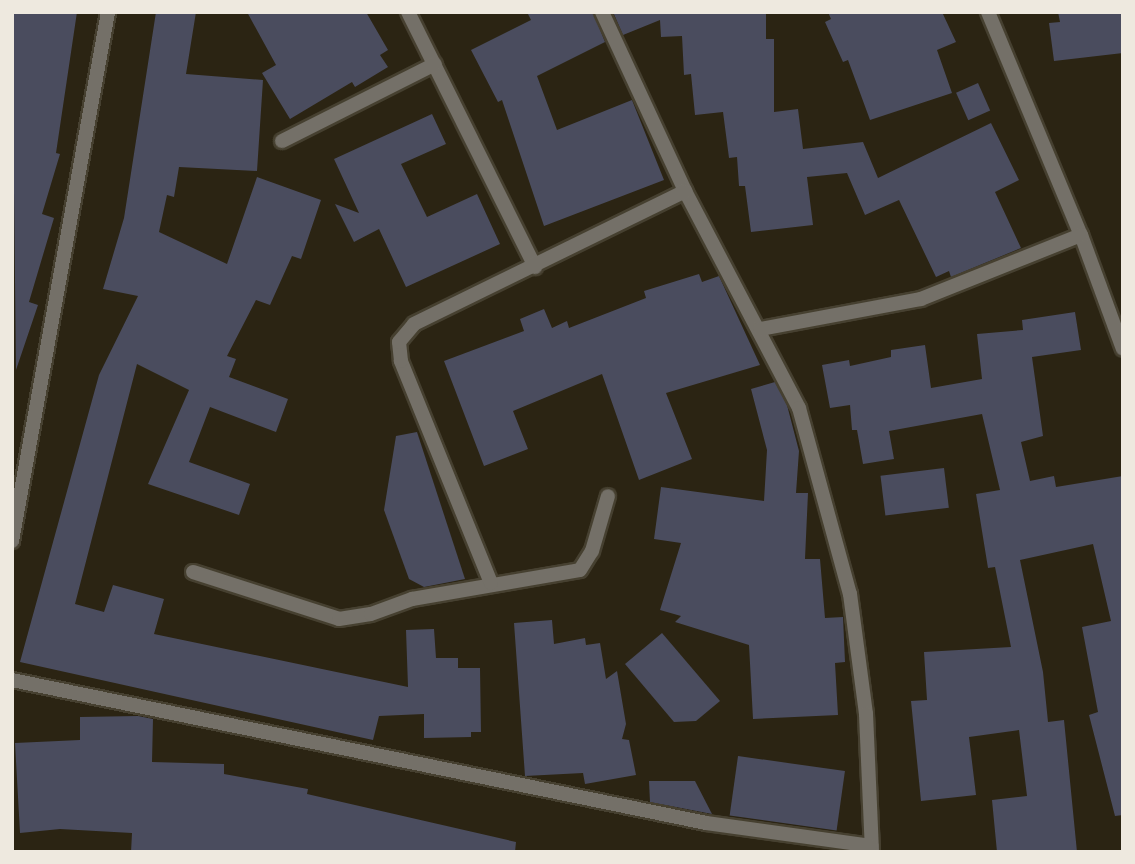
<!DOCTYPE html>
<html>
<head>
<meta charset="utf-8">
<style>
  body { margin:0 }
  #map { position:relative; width:1135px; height:864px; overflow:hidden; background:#2b2413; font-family:Overpass,sans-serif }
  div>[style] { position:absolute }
  .building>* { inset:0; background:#4a4c5e; transform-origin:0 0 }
  .roads { filter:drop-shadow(2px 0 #464030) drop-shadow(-2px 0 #464030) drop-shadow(0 2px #464030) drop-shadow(0 -2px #464030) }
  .minor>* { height:14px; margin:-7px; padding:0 7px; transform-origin:7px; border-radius:7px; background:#747068 }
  span { translate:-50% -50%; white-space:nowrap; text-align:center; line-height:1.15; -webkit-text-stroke:5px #100d07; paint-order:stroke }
  .frame { position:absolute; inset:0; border:14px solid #eee9df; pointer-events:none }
</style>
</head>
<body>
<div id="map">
  <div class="building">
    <i style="clip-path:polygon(12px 12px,77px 12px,56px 153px,60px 154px,42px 214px,54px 218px,29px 302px,38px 305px,16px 370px)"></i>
    <i style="clip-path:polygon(156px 12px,196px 12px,186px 74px,263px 80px,257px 171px,179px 167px,174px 197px,167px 195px,159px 232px,227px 264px,257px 177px,321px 200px,301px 259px,292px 256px,270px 305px,256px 300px,227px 356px,236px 359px,229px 377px,288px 399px,276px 432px,210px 407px,189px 462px,250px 484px,239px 515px,148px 484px,189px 390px,137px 364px,75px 604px,104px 612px,113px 585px,164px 599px,154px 634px,408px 687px,406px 630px,434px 629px,436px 658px,458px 658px,458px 668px,480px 668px,481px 732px,471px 732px,471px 737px,424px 738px,424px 714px,379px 716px,373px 740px,20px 662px,99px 375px,138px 296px,103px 289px,124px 218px)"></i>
    <i style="clip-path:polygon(247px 12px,366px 12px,388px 50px,380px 55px,388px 67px,355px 87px,352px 82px,290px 119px,262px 73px,276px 65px)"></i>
    <i style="clip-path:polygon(527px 12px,593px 12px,605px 42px,537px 76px,557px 130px,632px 100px,664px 180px,544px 226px,502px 100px,498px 102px,471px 50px,531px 20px)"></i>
    <i style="clip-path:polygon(613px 12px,766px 12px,766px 39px,774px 39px,774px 112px,798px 109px,803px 149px,863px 142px,878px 178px,991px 123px,1019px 180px,995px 192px,1021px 248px,951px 277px,949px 271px,936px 277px,899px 200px,865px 215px,847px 173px,807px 177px,813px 225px,751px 232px,745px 186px,739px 186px,737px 157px,729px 158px,723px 112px,695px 115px,691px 74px,684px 75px,682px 36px,661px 37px,660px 20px,623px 35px)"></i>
    <i style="clip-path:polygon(828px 12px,942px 12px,956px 42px,937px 50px,952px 93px,870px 120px,848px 60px,843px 62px,825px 22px,831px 19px)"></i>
    <i style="clip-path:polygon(1058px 12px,1123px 12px,1123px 53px,1054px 61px,1049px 23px,1060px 22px)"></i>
    <i style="left:978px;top:83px;width:30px;height:24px;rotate:66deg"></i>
    <i style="clip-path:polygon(432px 114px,446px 144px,401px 164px,427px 217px,477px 194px,500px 244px,406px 287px,379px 229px,354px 242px,335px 204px,359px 213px,334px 159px)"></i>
    <i style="clip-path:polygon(699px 274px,702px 282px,719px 276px,760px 365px,666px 393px,692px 459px,639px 480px,602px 374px,513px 411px,528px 449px,484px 466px,444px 361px,524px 331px,520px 319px,544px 309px,552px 328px,567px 321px,569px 328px,646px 298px,644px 291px)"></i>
    <i style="clip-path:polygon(1075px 312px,1081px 350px,1032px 357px,1043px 436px,1021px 442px,1030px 481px,1054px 476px,1056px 487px,1123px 476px,1123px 815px,1115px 816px,1089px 715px,1098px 712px,1082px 627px,1111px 621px,1093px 544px,1020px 560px,1043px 672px,1048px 722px,1064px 720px,1077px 852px,997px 852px,992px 800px,1027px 796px,1019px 730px,969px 737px,976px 795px,921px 801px,911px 701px,927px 700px,924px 652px,1011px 647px,995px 567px,988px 568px,976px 494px,1000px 490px,982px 414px,889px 431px,894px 459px,863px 464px,857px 430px,852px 430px,850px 405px,830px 408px,822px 365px,849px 360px,850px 366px,891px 357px,891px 350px,925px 345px,931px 388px,982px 379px,977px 334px,1023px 330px,1022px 320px)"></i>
    <i style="clip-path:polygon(775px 382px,787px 405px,799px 451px,796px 493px,808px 493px,805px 559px,820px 559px,825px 618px,843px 617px,845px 662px,835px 663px,838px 715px,753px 719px,749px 645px,675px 622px,681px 616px,660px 610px,681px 543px,654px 539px,661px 487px,764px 501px,767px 450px,751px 389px)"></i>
    <i style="clip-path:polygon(417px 432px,465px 579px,424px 587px,409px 579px,384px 510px,396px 436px)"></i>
    <i style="left:944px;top:468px;width:40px;height:64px;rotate:83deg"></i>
    <i style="clip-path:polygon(552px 620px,554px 644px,585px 638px,586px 645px,600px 643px,606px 679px,617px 671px,626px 724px,622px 739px,629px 740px,636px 775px,585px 784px,583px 773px,525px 776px,514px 623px)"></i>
    <i style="clip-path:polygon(662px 633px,720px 701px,696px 721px,674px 722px,625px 664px)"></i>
    <i style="clip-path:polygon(138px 716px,153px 719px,152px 762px,224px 764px,224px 774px,308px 789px,307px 794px,516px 842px,515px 852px,131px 852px,132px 833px,60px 829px,20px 833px,15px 743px,80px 740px,80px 717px)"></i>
    <i style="left:738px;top:756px;width:108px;height:60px;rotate:8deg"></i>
    <i style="clip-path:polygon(649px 781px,695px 781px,712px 814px,650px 802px)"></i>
  </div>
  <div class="roads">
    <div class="minor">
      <i style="left:408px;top:12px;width:285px;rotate:63.5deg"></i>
      <i style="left:602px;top:12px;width:197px;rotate:65.1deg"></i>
      <i style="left:685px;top:191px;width:245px;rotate:62.3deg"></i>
      <i style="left:799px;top:408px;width:193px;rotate:74.7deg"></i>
      <i style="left:850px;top:594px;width:121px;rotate:82.4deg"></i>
      <i style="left:866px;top:714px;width:138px;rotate:87.5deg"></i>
      <i style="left:988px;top:12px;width:242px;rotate:67.4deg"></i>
      <i style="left:1081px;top:235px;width:121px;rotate:69.8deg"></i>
      <i style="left:282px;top:141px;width:171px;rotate:-26.7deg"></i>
      <i style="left:760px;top:329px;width:164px;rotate:-10.6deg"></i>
      <i style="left:921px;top:299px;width:172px;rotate:-21.8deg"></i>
      <i style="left:12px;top:541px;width:538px;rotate:-79.71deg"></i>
      <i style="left:193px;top:572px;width:153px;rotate:17.8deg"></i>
      <i style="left:339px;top:619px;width:32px;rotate:-9deg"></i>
      <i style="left:371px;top:614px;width:44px;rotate:-20.1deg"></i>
      <i style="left:412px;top:599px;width:170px;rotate:-9.8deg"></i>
      <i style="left:580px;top:570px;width:22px;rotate:-58deg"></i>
      <i style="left:592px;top:551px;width:57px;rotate:-73.8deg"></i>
      <i style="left:491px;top:583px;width:240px;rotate:-112.1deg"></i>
      <i style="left:401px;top:361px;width:19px;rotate:-96deg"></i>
      <i style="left:399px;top:342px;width:23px;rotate:-50deg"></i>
      <i style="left:414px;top:324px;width:302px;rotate:-26.1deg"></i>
      <i style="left:12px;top:680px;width:709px;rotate:11.64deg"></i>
      <i style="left:706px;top:823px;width:167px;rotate:7.9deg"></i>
    </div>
  </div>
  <div class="frame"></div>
</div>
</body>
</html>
